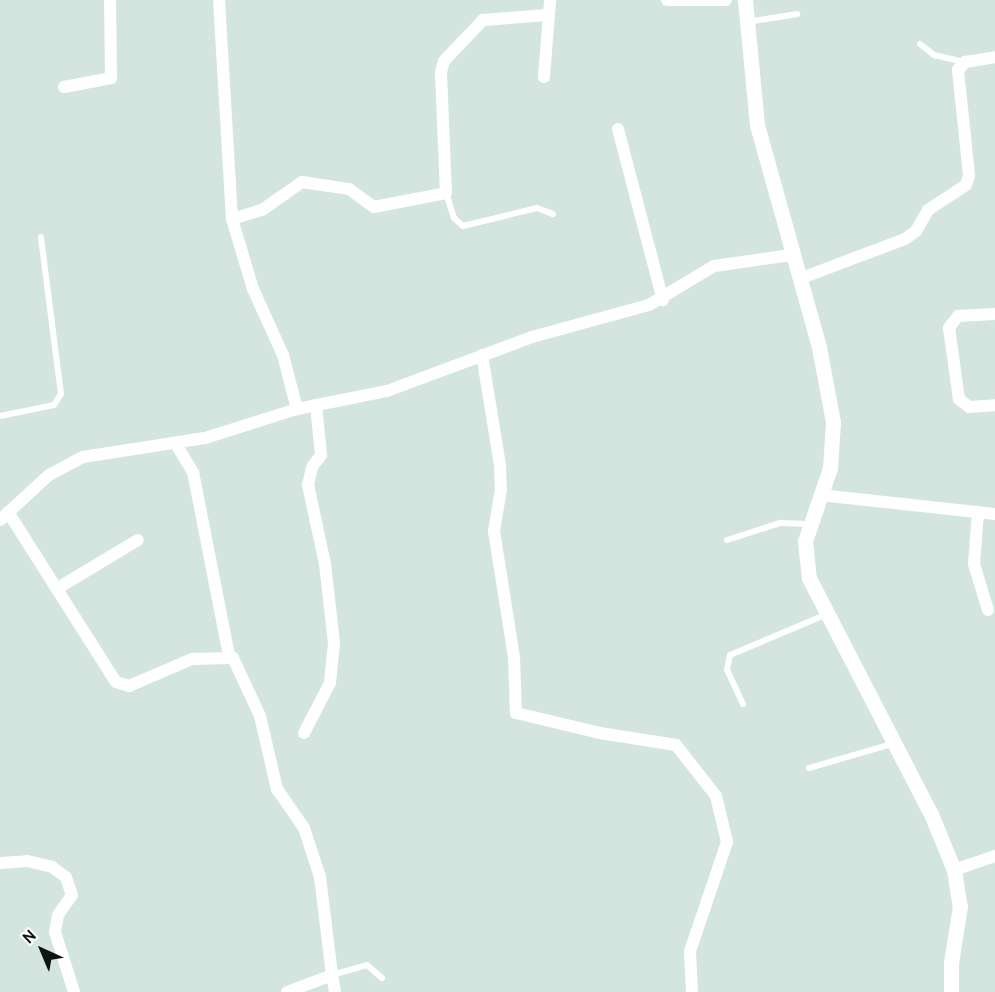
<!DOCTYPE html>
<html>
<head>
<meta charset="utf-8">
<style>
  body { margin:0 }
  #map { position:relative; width:995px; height:992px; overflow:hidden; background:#d4e5df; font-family:Cabin,sans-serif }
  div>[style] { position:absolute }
  .service>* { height:6px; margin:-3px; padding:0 3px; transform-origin:3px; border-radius:3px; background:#fff }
  .minor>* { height:12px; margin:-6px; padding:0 6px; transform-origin:6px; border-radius:6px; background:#fff }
  .tertiary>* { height:15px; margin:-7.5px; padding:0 7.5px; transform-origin:7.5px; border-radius:7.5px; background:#fff }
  span { translate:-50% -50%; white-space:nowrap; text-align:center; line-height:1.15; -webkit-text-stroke:5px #fff; paint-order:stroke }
  .north { position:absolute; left:12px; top:920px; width:60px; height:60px; -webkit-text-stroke:4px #fff; paint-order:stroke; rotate:316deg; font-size:16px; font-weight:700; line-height:24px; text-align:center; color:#0e1412 }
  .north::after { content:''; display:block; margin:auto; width:21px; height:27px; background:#0e1412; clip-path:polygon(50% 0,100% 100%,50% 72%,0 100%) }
</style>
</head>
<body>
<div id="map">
  <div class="service">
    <i style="left:747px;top:22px;width:51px;rotate:-9.1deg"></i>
    <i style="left:920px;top:44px;width:18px;rotate:38deg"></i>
    <i style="left:934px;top:55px;width:31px;rotate:13deg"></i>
    <i style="left:446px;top:193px;width:26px;rotate:72deg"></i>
    <i style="left:454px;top:218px;width:12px;rotate:42deg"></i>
    <i style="left:463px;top:226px;width:76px;rotate:-13.7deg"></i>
    <i style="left:537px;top:208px;width:17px;rotate:21deg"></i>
    <i style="left:0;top:416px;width:55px;rotate:-11.5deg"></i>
    <i style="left:54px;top:405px;width:13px;rotate:-58deg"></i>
    <i style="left:61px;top:394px;width:158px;rotate:-97.3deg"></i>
    <i style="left:727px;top:540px;width:56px;rotate:-17.8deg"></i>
    <i style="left:780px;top:523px;width:28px;rotate:2deg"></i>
    <i style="left:743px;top:704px;width:38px;rotate:-115deg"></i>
    <i style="left:727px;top:670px;width:15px;rotate:-79deg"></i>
    <i style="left:730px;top:655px;width:103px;rotate:-22.8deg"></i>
    <i style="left:809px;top:768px;width:86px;rotate:-16.1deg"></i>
    <i style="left:332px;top:975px;width:36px;rotate:-16deg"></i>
    <i style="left:367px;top:965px;width:20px;rotate:41deg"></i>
  </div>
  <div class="minor">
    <i style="left:219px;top:0;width:219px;rotate:86.6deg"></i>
    <i style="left:232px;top:219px;width:73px;rotate:73.3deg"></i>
    <i style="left:253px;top:289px;width:72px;rotate:65.6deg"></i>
    <i style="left:283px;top:355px;width:56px;rotate:75.5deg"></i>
    <i style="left:667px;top:0;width:59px"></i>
    <i style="left:544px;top:77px;width:77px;rotate:-85.5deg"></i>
    <i style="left:64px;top:87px;width:48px;rotate:-10.8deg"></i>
    <i style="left:111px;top:78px;width:78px;rotate:-90.7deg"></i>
    <i style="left:618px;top:129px;width:177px;rotate:75.3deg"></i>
    <i style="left:232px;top:219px;width:31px;rotate:-17deg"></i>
    <i style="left:262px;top:210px;width:49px;rotate:-35deg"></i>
    <i style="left:302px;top:182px;width:48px;rotate:8.5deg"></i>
    <i style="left:349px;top:189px;width:31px;rotate:36deg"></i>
    <i style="left:374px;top:207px;width:73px;rotate:-11deg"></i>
    <i style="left:446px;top:193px;width:121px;rotate:-92.4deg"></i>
    <i style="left:441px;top:72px;width:11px;rotate:-75deg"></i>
    <i style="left:444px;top:61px;width:57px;rotate:-46.4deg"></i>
    <i style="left:483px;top:20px;width:64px;rotate:-4.5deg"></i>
    <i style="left:799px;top:279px;width:113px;rotate:-20.7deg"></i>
    <i style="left:905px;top:239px;width:14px;rotate:-36deg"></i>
    <i style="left:916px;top:231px;width:24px;rotate:-60deg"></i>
    <i style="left:928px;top:210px;width:45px;rotate:-33.3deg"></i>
    <i style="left:966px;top:185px;width:10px;rotate:-73deg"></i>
    <i style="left:969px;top:175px;width:106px;rotate:-96deg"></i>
    <i style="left:958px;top:70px;width:11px;rotate:-49deg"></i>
    <i style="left:965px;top:62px;width:30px;rotate:-9deg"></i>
    <i style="left:995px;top:314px;width:37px;rotate:177deg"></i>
    <i style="left:958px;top:316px;width:15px;rotate:127deg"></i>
    <i style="left:949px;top:328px;width:72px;rotate:82deg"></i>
    <i style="left:959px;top:399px;width:13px;rotate:39deg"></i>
    <i style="left:969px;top:407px;width:26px;rotate:-4deg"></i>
    <i style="left:482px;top:355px;width:111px;rotate:80.7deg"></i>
    <i style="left:500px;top:465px;width:24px;rotate:88deg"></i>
    <i style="left:501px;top:489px;width:43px;rotate:99.5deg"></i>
    <i style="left:494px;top:531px;width:128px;rotate:81deg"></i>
    <i style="left:514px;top:657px;width:56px;rotate:88deg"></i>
    <i style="left:516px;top:713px;width:86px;rotate:13.4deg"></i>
    <i style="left:600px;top:733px;width:77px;rotate:9deg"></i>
    <i style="left:676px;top:745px;width:65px;rotate:51.9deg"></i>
    <i style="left:716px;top:796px;width:47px;rotate:76.6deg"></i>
    <i style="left:727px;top:842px;width:115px;rotate:108.7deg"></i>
    <i style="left:690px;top:951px;width:41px;rotate:87.2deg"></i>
    <i style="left:176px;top:444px;width:33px;rotate:59deg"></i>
    <i style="left:193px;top:472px;width:187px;rotate:78.9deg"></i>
    <i style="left:820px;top:495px;width:176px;rotate:6.2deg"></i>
    <i style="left:8px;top:512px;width:201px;rotate:57.6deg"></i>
    <i style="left:116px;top:682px;width:14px;rotate:17deg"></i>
    <i style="left:129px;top:686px;width:69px;rotate:-23.2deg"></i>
    <i style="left:192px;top:659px;width:41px;rotate:-1.4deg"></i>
    <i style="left:233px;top:658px;width:64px;rotate:65deg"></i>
    <i style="left:260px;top:716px;width:75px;rotate:76.9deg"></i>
    <i style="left:277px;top:789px;width:47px;rotate:55.3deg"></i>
    <i style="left:304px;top:828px;width:52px;rotate:71.9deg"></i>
    <i style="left:320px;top:877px;width:99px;rotate:83deg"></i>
    <i style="left:978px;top:512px;width:52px;rotate:94.4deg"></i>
    <i style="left:974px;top:564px;width:48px;rotate:73.1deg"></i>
    <i style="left:0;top:520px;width:67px;rotate:-42.6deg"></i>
    <i style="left:49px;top:475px;width:38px;rotate:-28deg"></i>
    <i style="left:83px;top:457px;width:123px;rotate:-8.9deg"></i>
    <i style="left:205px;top:438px;width:96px;rotate:-17.5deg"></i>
    <i style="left:297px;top:409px;width:92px;rotate:-11.3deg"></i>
    <i style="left:387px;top:391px;width:155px;rotate:-20.4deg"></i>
    <i style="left:532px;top:337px;width:121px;rotate:-15.3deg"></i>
    <i style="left:649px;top:305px;width:76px;rotate:-31deg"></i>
    <i style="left:714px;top:266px;width:78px;rotate:-8.1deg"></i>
    <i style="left:58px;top:588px;width:93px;rotate:-31deg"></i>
    <i style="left:304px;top:733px;width:56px;rotate:-62.5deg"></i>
    <i style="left:330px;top:683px;width:40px;rotate:-84.3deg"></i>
    <i style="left:334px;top:643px;width:80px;rotate:-96.5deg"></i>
    <i style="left:325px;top:564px;width:81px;rotate:-102.1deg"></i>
    <i style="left:308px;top:485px;width:18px;rotate:-77deg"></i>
    <i style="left:312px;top:467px;width:15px;rotate:-53deg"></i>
    <i style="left:321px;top:455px;width:50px;rotate:-95.7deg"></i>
    <i style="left:0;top:863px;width:27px;rotate:-4deg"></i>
    <i style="left:27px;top:861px;width:26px;rotate:13deg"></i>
    <i style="left:52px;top:867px;width:17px;rotate:36deg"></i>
    <i style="left:66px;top:877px;width:19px;rotate:72deg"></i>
    <i style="left:72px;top:895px;width:24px;rotate:125deg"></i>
    <i style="left:58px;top:915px;width:17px;rotate:100deg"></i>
    <i style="left:55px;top:932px;width:63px;rotate:72.4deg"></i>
    <i style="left:954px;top:870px;width:43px;rotate:-18.9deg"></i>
    <i style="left:287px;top:992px;width:48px;rotate:-20.7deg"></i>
    <i style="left:332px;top:975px;width:17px;rotate:80deg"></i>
  </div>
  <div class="tertiary">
    <i style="left:745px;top:0;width:126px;rotate:84.5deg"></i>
    <i style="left:757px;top:125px;width:230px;rotate:74.4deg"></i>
    <i style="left:819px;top:347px;width:76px;rotate:79.4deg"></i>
    <i style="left:833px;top:422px;width:46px;rotate:93.7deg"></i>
    <i style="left:830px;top:468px;width:77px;rotate:108.9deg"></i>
    <i style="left:805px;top:541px;width:37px;rotate:84deg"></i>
    <i style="left:809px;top:578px;width:266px;rotate:62.7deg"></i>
    <i style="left:931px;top:814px;width:61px;rotate:67.7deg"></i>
    <i style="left:954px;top:870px;width:36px;rotate:81deg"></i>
    <i style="left:960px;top:906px;width:58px;rotate:99deg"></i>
    <i style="left:951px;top:963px;width:29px;rotate:90deg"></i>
  </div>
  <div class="north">N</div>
</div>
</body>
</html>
